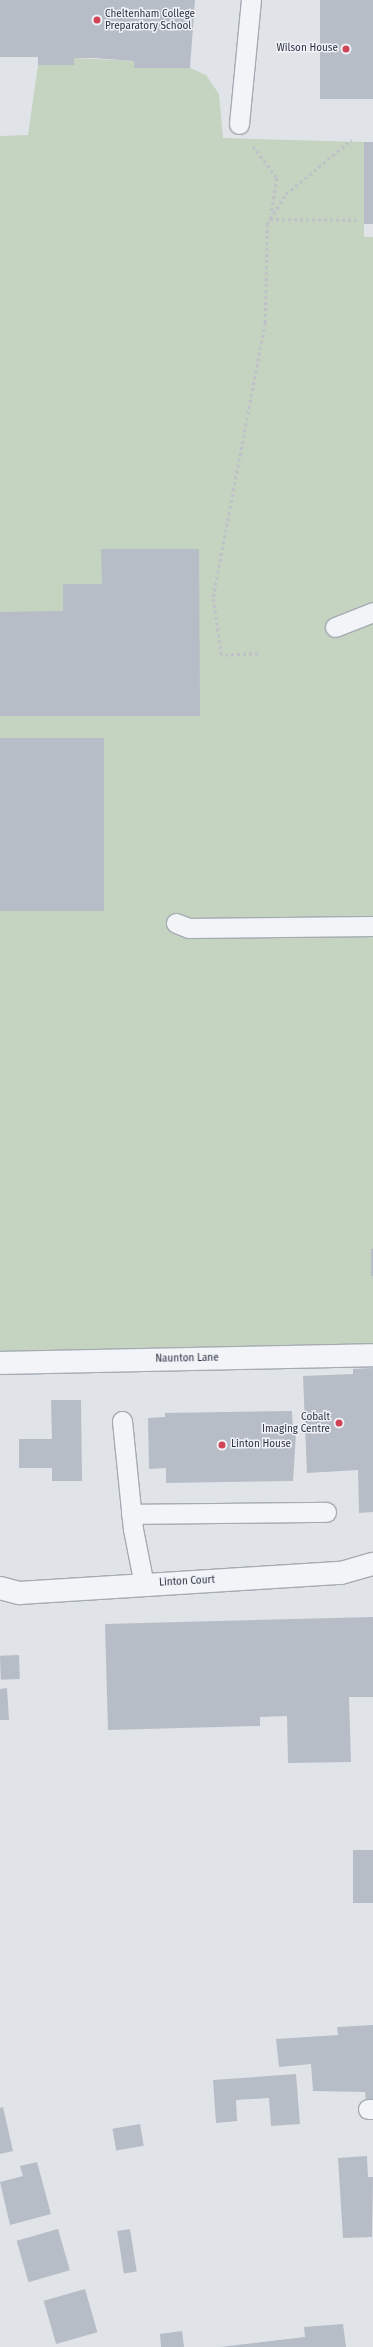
<!DOCTYPE html>
<html>
<head>
<meta charset="utf-8">
<style>
  body { margin:0 }
  #map { position:relative; width:373px; height:2347px; overflow:hidden; background:#e0e4e9; font-family:"Fira Sans",sans-serif }
  div>[style] { position:absolute }
  .green>* { inset:0; background:#c5d3c1 }
  .building>* { inset:0; background:#b7bdc6; transform-origin:0 0 }
  .path>* { height:2.5px; margin-top:-1.25px; transform-origin:0; background:repeating-linear-gradient(90deg,#bec1c8 0 3px,transparent 0 6px) }
  .roads { filter:drop-shadow(1px 0 #a5abb3) drop-shadow(-1px 0 #a5abb3) drop-shadow(0 1px #a5abb3) drop-shadow(0 -1px #a5abb3) }
  .service>* { height:19px; margin:-9.5px; padding:0 9.5px; transform-origin:9.5px; border-radius:9.5px; background:#f3f4f7 }
  .minor>* { height:22px; margin:-11px; padding:0 11px; transform-origin:11px; border-radius:11px; background:#f3f4f7 }
  .dots>* { width:11px; height:11px; translate:-50% -50%; box-sizing:border-box; border:2px solid #f0f2f7; border-radius:50% }
  span { translate:-50% -50%; white-space:nowrap; text-align:center; line-height:1.15; -webkit-text-stroke:3px #f0f2f7; paint-order:stroke }
  .poi-label { font-size:10px; color:#293141 }
  .left { translate:0 -50%; text-align:left }
  .right { translate:-100% -50%; text-align:right }
  .street-label { font-size:10px; color:#293141 }
</style>
</head>
<body>
<div id="map">
  <div class="green">
    <i style="clip-path:polygon(74px 58px,134px 61px,134px 68px,190px 68px,206px 75px,219px 94px,223px 138px,364px 142px,364px 237px,373px 237px,373px 1355px,0 1363px,0 136px,28px 135px,38px 65px)"></i>
  </div>
  <div class="building">
    <i style="clip-path:polygon(0 0,195px 0,190px 68px,134px 68px,134px 61px,93px 58px,74px 58px,74px 65px,38px 65px,38px 57px,0 57px)"></i>
    <i style="left:320px;top:0;width:53px;height:99px"></i>
    <i style="left:364px;top:142px;width:9px;height:82px"></i>
    <i style="clip-path:polygon(101px 549px,199px 549px,200px 716px,0 716px,0 612px,63px 611px,63px 584px,102px 584px)"></i>
    <i style="left:0;top:738px;width:104px;height:173px"></i>
    <i style="left:371px;top:1249px;width:2px;height:27px"></i>
    <i style="clip-path:polygon(373px 1368px,373px 1512px,359px 1513px,358px 1470px,307px 1473px,303px 1376px,353px 1374px,353px 1369px)"></i>
    <i style="clip-path:polygon(51px 1400px,81px 1400px,82px 1481px,52px 1481px,52px 1468px,19px 1468px,19px 1439px,52px 1439px)"></i>
    <i style="clip-path:polygon(292px 1411px,293px 1433px,296px 1433px,293px 1481px,166px 1483px,166px 1468px,149px 1469px,148px 1418px,165px 1417px,165px 1413px)"></i>
    <i style="clip-path:polygon(373px 1617px,373px 1697px,349px 1697px,351px 1762px,288px 1763px,287px 1716px,260px 1717px,260px 1726px,108px 1730px,105px 1624px)"></i>
    <i style="left:19px;top:1655px;width:24px;height:19px;rotate:88deg"></i>
    <i style="clip-path:polygon(7px 1688px,9px 1720px,0 1720px,0 1689px)"></i>
    <i style="left:353px;top:1850px;width:20px;height:53px"></i>
    <i style="clip-path:polygon(373px 2025px,373px 2102px,366px 2102px,365px 2092px,313px 2091px,311px 2064px,279px 2067px,276px 2039px,338px 2035px,337px 2027px)"></i>
    <i style="clip-path:polygon(296px 2074px,300px 2124px,271px 2126px,269px 2098px,236px 2100px,237px 2121px,216px 2123px,213px 2080px)"></i>
    <i style="clip-path:polygon(3px 2107px,13px 2151px,0 2154px,0 2108px)"></i>
    <i style="left:140px;top:2124px;width:22px;height:28px;rotate:80deg"></i>
    <i style="clip-path:polygon(367px 2156px,368px 2177px,373px 2177px,372px 2237px,343px 2238px,338px 2158px)"></i>
    <i style="clip-path:polygon(37px 2162px,51px 2214px,10px 2225px,0 2182px,23px 2176px,20px 2166px)"></i>
    <i style="left:58px;top:2229px;width:43px;height:43px;rotate:74deg"></i>
    <i style="left:130px;top:2229px;width:43px;height:13px;rotate:81deg"></i>
    <i style="left:85px;top:2289px;width:45px;height:43px;rotate:74deg"></i>
    <i style="clip-path:polygon(343px 2324px,346px 2347px,220px 2347px,305px 2337px,304px 2327px)"></i>
    <i style="clip-path:polygon(182px 2331px,184px 2347px,161px 2347px,160px 2334px)"></i>
  </div>
  <div class="path">
    <i style="left:253px;top:146px;width:40px;rotate:53deg"></i>
    <i style="left:277px;top:178px;width:37px;rotate:99deg"></i>
    <i style="left:270px;top:219px;width:87px;rotate:0.7deg"></i>
    <i style="left:258px;top:654px;width:37px;rotate:178deg"></i>
    <i style="left:221px;top:655px;width:59px;rotate:-97.9deg"></i>
    <i style="left:213px;top:597px;width:279px;rotate:-79.3deg"></i>
    <i style="left:265px;top:323px;width:99px;rotate:-88.8deg"></i>
    <i style="left:267px;top:224px;width:36px;rotate:-58deg"></i>
    <i style="left:286px;top:194px;width:85px;rotate:-39.7deg"></i>
  </div>
  <div class="roads">
    <div class="service">
      <i style="left:239px;top:124px;width:125px;rotate:-84.5deg"></i>
      <i style="left:335px;top:627px;width:41px;rotate:-21.5deg"></i>
      <i style="left:176px;top:923px;width:14px;rotate:21deg"></i>
      <i style="left:189px;top:928px;width:184px;rotate:-0.6deg"></i>
      <i style="left:122px;top:1421px;width:109px;rotate:84.2deg"></i>
      <i style="left:133px;top:1529px;width:57px;rotate:78.9deg"></i>
      <i style="left:131px;top:1514px;width:195px;rotate:-0.6deg"></i>
      <i style="left:368px;top:2109px;width:5px"></i>
    </div>
    <div class="minor">
      <i style="left:0;top:1363px;width:373px;rotate:-1.2deg"></i>
      <i style="left:0;top:1588px;width:20px;rotate:15deg"></i>
      <i style="left:19px;top:1593px;width:323px;rotate:-3.6deg"></i>
      <i style="left:341px;top:1573px;width:33px;rotate:-16deg"></i>
    </div>
  </div>
  <div class="dots">
    <i style="left:97px;top:20px;background:#cf4556"></i>
    <i style="left:346px;top:49px;background:#cf4556"></i>
    <i style="left:339px;top:1423px;background:#cf4556"></i>
    <i style="left:222px;top:1445px;background:#cf4556"></i>
  </div>
  <div class="poi-label">
    <span class="left" style="left:105px;top:20px">Cheltenham College<br>Preparatory School</span>
    <span class="right" style="left:338px;top:49px">Wilson House</span>
    <span class="right" style="left:330px;top:1423px">Cobalt<br>Imaging Centre</span>
    <span class="left" style="left:231px;top:1445px">Linton House</span>
  </div>
  <div class="street-label">
    <span style="left:187px;top:1359px;rotate:-1deg">Naunton Lane</span>
    <span style="left:187px;top:1582px;rotate:-3deg">Linton Court</span>
  </div>
</div>
</body>
</html>
